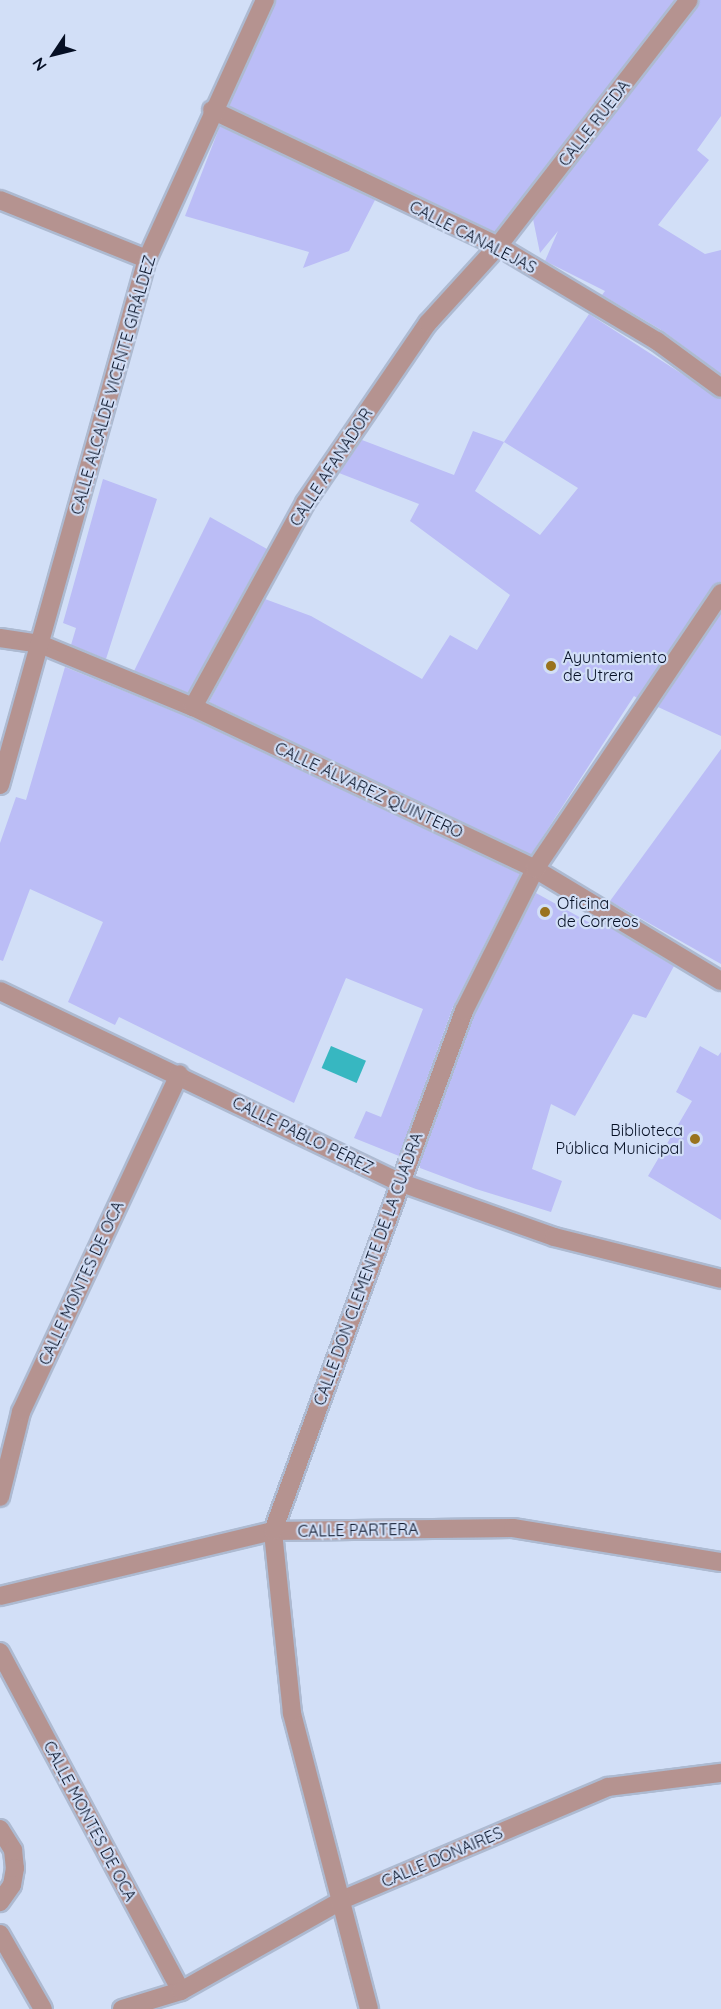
<!DOCTYPE html>
<html>
<head>
<meta charset="utf-8">
<style>
  body { margin:0 }
  #map { position:relative; width:721px; height:2009px; overflow:hidden; background:#d2dff7; font-family:Quicksand,sans-serif }
  div>[style] { position:absolute }
  .water>* { inset:0; background:#37b7c1; transform-origin:0 0 }
  .building>* { inset:0; background:#bbbdf6 }
  .roads { filter:drop-shadow(2px 0 #adbad1) drop-shadow(-2px 0 #adbad1) drop-shadow(0 2px #adbad1) drop-shadow(0 -2px #adbad1) }
  .minor>* { height:18px; margin:-9px; padding:0 9px; transform-origin:9px; border-radius:9px; background:#b59390 }
  .dots>* { width:16px; height:16px; translate:-50% -50%; box-sizing:border-box; border:3px solid #d2dff7; border-radius:50% }
  span { translate:-50% -50%; white-space:nowrap; text-align:center; line-height:1.15; -webkit-text-stroke:4.5px #d2dff7; paint-order:stroke }
  .street-label { font-size:16px; color:#061025 }
  .poi-label { font-size:16px; color:#061025 }
  .left { translate:0 -50%; text-align:left }
  .right { translate:-100% -50%; text-align:right }
  .north { position:absolute; left:24px; top:24px; width:60px; height:60px; -webkit-text-stroke:4px #d2dff7; paint-order:stroke; rotate:235deg; font-size:16px; font-weight:700; line-height:24px; text-align:center; color:#061025 }
  .north::after { content:''; display:block; margin:auto; width:21px; height:27px; background:#061025; clip-path:polygon(50% 0,100% 100%,50% 72%,0 100%) }
</style>
</head>
<body>
<div id="map">
  <div class="water">
    <i style="left:331px;top:1046px;width:38px;height:24px;rotate:23deg"></i>
  </div>
  <div class="building">
    <i style="clip-path:polygon(276px 0,675px 0,495px 232px,229px 106px)"></i>
    <i style="clip-path:polygon(700px 0,721px 0,721px 116px,697px 150px,709px 160px,658px 225px,705px 254px,721px 250px,721px 374px,663px 331px,602px 295px,605px 291px,545px 261px,558px 231px,540px 253px,533px 219px)"></i>
    <i style="clip-path:polygon(220px 126px,375px 200px,349px 251px,303px 268px,309px 252px,185px 216px)"></i>
    <i style="clip-path:polygon(evenodd,589px 314px,721px 399px,721px 582px,712px 587px,637px 698px,634px 696px,531px 855px,209px 702px,265px 599px,311px 616px,422px 679px,450px 635px,477px 650px,510px 595px,410px 521px,419px 504px,339px 473px,362px 440px,454px 475px,473px 431px,504px 442px,589px 314px,504px 442px,578px 488px,540px 535px,475px 491px,504px 442px)"></i>
    <i style="clip-path:polygon(103px 479px,157px 499px,106px 659px,71px 645px,76px 628px,63px 623px)"></i>
    <i style="clip-path:polygon(210px 517px,267px 549px,188px 693px,134px 671px)"></i>
    <i style="clip-path:polygon(721px 613px,721px 736px,658px 707px)"></i>
    <i style="clip-path:polygon(65px 667px,188px 717px,520px 874px,453px 1007px,399px 1156px,354px 1138px,366px 1111px,381px 1117px,423px 1009px,346px 978px,294px 1103px,119px 1017px,115px 1025px,68px 1002px,103px 922px,30px 889px,3px 961px,0 960px,0 843px,16px 797px,26px 800px)"></i>
    <i style="clip-path:polygon(721px 749px,721px 964px,610px 901px)"></i>
    <i style="clip-path:polygon(536px 893px,592px 924px,596px 919px,674px 966px,646px 1018px,633px 1014px,575px 1116px,551px 1104px,532px 1169px,562px 1181px,551px 1212px,476px 1189px,420px 1168px,420px 1163px,474px 1015px)"></i>
    <i style="clip-path:polygon(700px 1046px,718px 1056px,721px 1052px,721px 1220px,648px 1176px,692px 1101px,676px 1092px)"></i>
  </div>
  <div class="roads">
    <div class="minor">
      <i style="left:212px;top:110px;width:317px;rotate:25.4deg"></i>
      <i style="left:498px;top:246px;width:185px;rotate:30.9deg"></i>
      <i style="left:657px;top:341px;width:79px;rotate:36.3deg"></i>
      <i style="left:0;top:200px;width:158px;rotate:21.9deg"></i>
      <i style="left:0;top:638px;width:40px;rotate:8.5deg"></i>
      <i style="left:40px;top:644px;width:165px;rotate:22.4deg"></i>
      <i style="left:193px;top:707px;width:378px;rotate:25.3deg"></i>
      <i style="left:535px;top:869px;width:217px;rotate:31.1deg"></i>
      <i style="left:193px;top:707px;width:233px;rotate:-61.2deg"></i>
      <i style="left:305px;top:503px;width:218px;rotate:-55.7deg"></i>
      <i style="left:428px;top:323px;width:104px;rotate:-47.7deg"></i>
      <i style="left:498px;top:246px;width:311px;rotate:-52.2deg"></i>
      <i style="left:0;top:785px;width:546px;rotate:-74.39deg"></i>
      <i style="left:147px;top:259px;width:285px;rotate:-65.5deg"></i>
      <i style="left:0;top:991px;width:442px;rotate:25.6deg"></i>
      <i style="left:399px;top:1182px;width:164px;rotate:19.5deg"></i>
      <i style="left:554px;top:1237px;width:172px;rotate:14.1deg"></i>
      <i style="left:0;top:1497px;width:88px;rotate:-76.1deg"></i>
      <i style="left:21px;top:1412px;width:373px;rotate:-64.9deg"></i>
      <i style="left:0;top:1596px;width:281px;rotate:-13.4deg"></i>
      <i style="left:273px;top:1531px;width:240px;rotate:-0.7deg"></i>
      <i style="left:513px;top:1528px;width:211px;rotate:9.3deg"></i>
      <i style="left:0;top:1652px;width:384px;rotate:61.9deg"></i>
      <i style="left:0;top:1829px;width:25px;rotate:58deg"></i>
      <i style="left:13px;top:1850px;width:18px;rotate:84deg"></i>
      <i style="left:15px;top:1868px;width:17px;rotate:100deg"></i>
      <i style="left:12px;top:1885px;width:21px;rotate:125deg"></i>
      <i style="left:0;top:1934px;width:86px;rotate:60.2deg"></i>
      <i style="left:122px;top:2009px;width:62px;rotate:-17deg"></i>
      <i style="left:181px;top:1991px;width:187px;rotate:-29.4deg"></i>
      <i style="left:344px;top:1899px;width:287px;rotate:-23deg"></i>
      <i style="left:608px;top:1787px;width:114px;rotate:-7.1deg"></i>
      <i style="left:369px;top:2009px;width:306px;rotate:-104.6deg"></i>
      <i style="left:292px;top:1713px;width:183px;rotate:-96deg"></i>
      <i style="left:273px;top:1531px;width:554px;rotate:-69.83deg"></i>
      <i style="left:464px;top:1011px;width:159px;rotate:-63.4deg"></i>
      <i style="left:535px;top:869px;width:333px;rotate:-56deg"></i>
    </div>
  </div>
  <div class="dots">
    <i style="left:551px;top:666px;background:#99731e"></i>
    <i style="left:545px;top:912px;background:#99731e"></i>
    <i style="left:695px;top:1139px;background:#99731e"></i>
  </div>
  <div class="street-label">
    <span style="left:594px;top:123px;rotate:-52deg">CALLE RUEDA</span>
    <span style="left:473px;top:237px;rotate:27deg">CALLE CANALEJAS</span>
    <span style="left:113px;top:385px;rotate:-74deg">CALLE ALCALDE VICENTE GIRÁLDEZ</span>
    <span style="left:331px;top:467px;rotate:-57deg">CALLE AFANADOR</span>
    <span style="left:369px;top:790px;rotate:25deg">CALLE ÁLVAREZ QUINTERO</span>
    <span style="left:303px;top:1135px;rotate:26deg">CALLE PABLO PÉREZ</span>
    <span style="left:368px;top:1269px;rotate:-70deg">CALLE DON CLEMENTE DE LA CUADRA</span>
    <span style="left:81px;top:1283px;rotate:-65deg">CALLE MONTES DE OCA</span>
    <span style="left:358px;top:1530px;rotate:-1deg">CALLE PARTERA</span>
    <span style="left:90px;top:1821px;rotate:62deg">CALLE MONTES DE OCA</span>
    <span style="left:442px;top:1857px;rotate:-23deg">CALLE DONAIRES</span>
  </div>
  <div class="poi-label">
    <span class="left" style="left:563px;top:666px">Ayuntamiento<br>de Utrera</span>
    <span class="left" style="left:557px;top:912px">Oficina<br>de Correos</span>
    <span class="right" style="left:683px;top:1139px">Biblioteca<br>Pública Municipal</span>
  </div>
  <div class="north">N</div>
</div>
</body>
</html>
